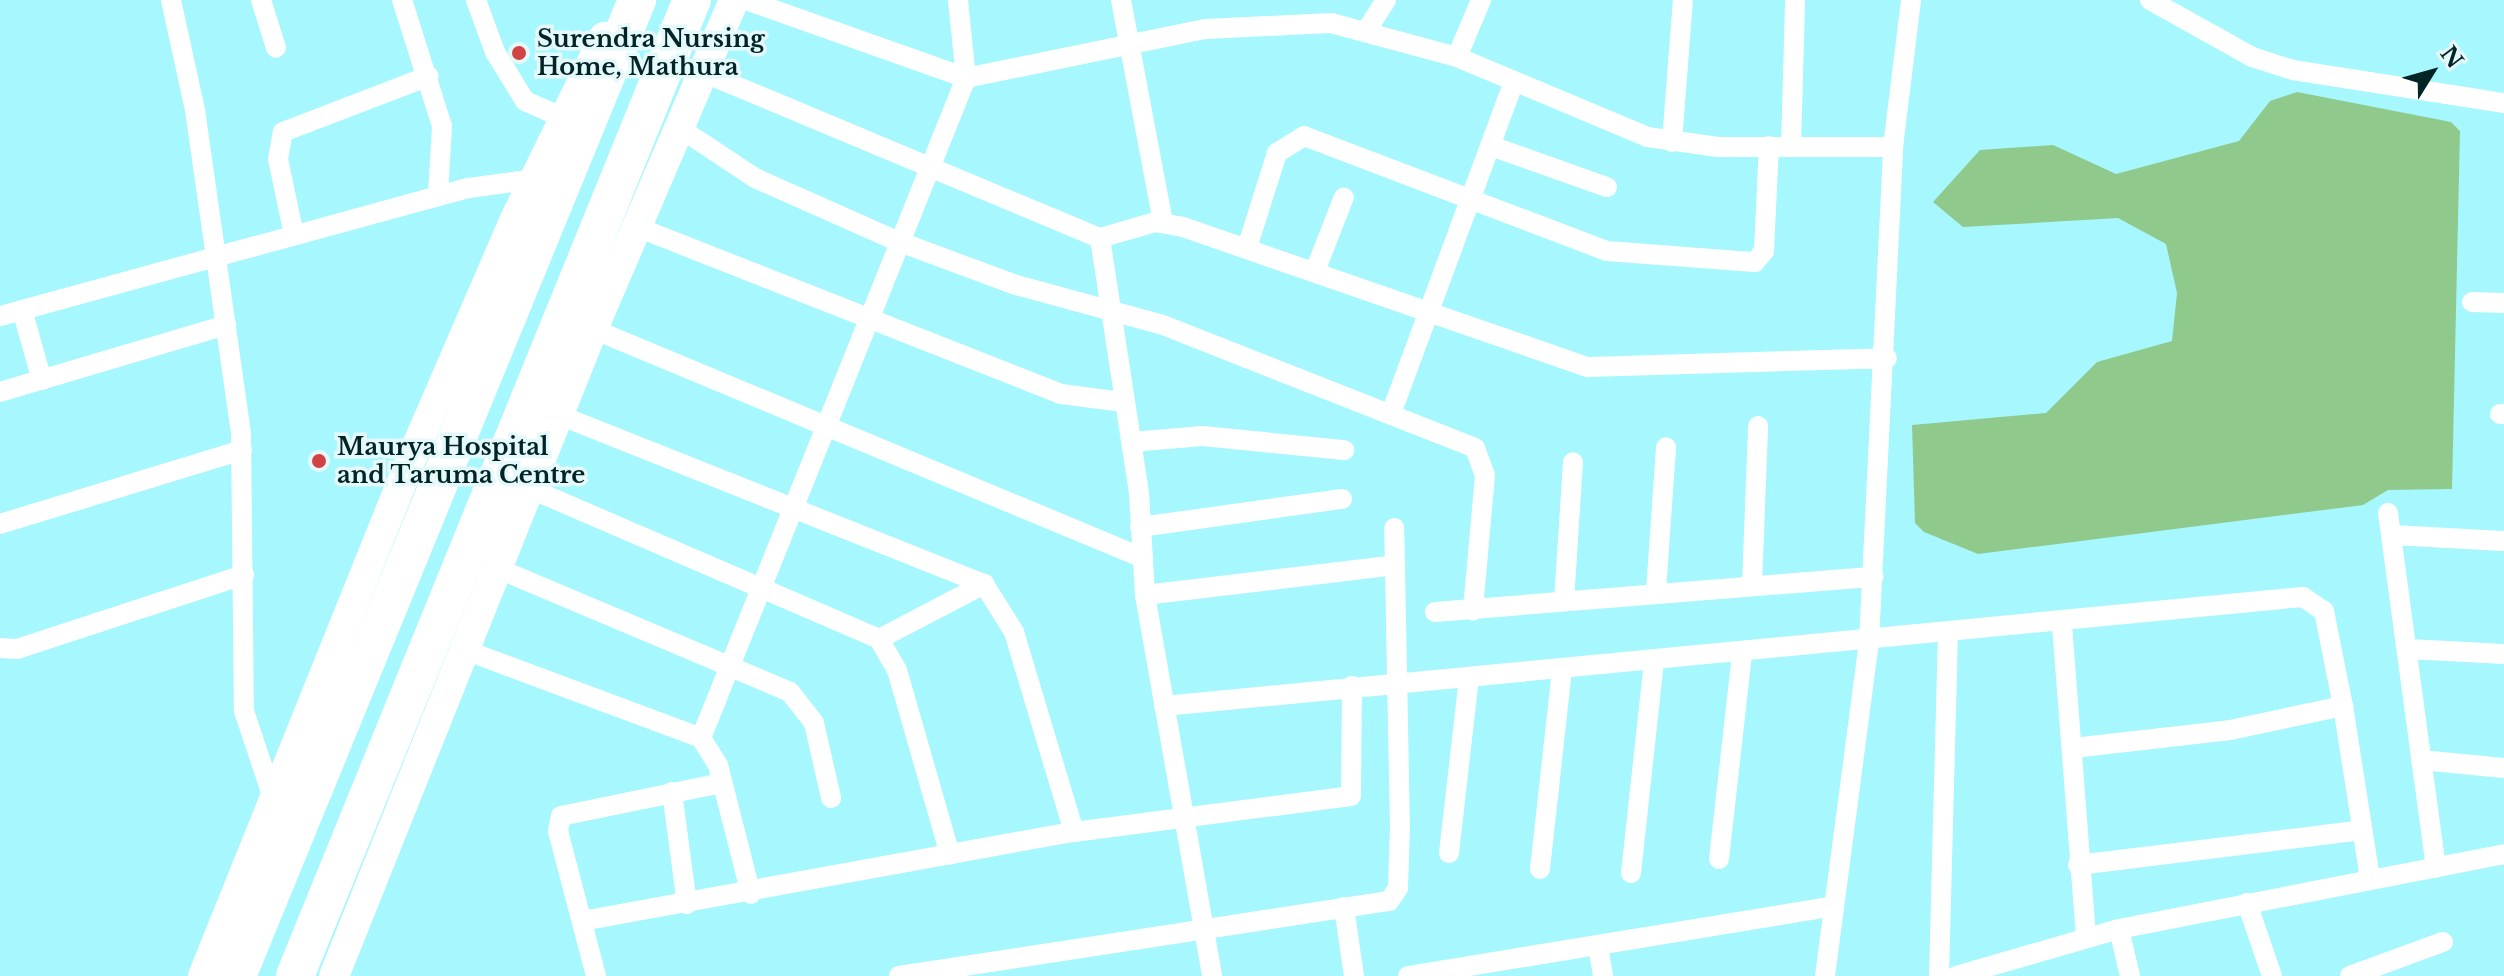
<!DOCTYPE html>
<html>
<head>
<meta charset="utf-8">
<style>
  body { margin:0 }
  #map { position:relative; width:2504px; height:976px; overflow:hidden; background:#a7f7fe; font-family:"Libre Baskerville",serif }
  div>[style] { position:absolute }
  .water>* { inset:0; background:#8fca8c }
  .street>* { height:20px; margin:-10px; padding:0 10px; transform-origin:10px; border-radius:10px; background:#fff }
  .secondary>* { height:30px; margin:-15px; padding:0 15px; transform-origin:15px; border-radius:15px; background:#fff }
  .highway>* { height:38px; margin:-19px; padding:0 19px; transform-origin:19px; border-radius:19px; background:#fff }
  .dots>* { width:22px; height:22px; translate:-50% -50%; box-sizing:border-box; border:4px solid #e5f8fa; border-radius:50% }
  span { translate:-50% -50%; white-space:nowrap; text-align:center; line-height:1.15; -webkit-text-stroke:7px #e5f8fa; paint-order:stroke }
  .poi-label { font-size:24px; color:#012427; font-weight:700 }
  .left { translate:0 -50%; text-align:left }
  .north { position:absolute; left:2392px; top:32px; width:80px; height:80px; -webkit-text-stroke:6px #e5f8fa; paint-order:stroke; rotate:53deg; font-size:22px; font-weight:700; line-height:32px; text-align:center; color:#012427 }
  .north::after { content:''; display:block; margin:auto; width:28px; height:36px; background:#012427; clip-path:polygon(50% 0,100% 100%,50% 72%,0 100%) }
</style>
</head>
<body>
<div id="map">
  <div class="water">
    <i style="clip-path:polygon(2297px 92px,2451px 122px,2460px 131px,2452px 489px,2388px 490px,2363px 505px,1978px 554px,1924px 532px,1915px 523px,1912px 425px,2046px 413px,2097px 362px,2172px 341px,2177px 293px,2166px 244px,2118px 218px,1963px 227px,1933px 202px,1980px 150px,2053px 145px,2116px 174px,2239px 141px,2270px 101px)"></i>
  </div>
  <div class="street">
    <i style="left:171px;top:0;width:113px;rotate:77.7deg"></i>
    <i style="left:195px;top:110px;width:327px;rotate:81.9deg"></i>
    <i style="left:241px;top:434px;width:277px;rotate:89.4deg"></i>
    <i style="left:244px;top:711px;width:89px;rotate:71.6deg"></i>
    <i style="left:261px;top:0;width:50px;rotate:72.6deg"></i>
    <i style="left:402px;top:0;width:132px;rotate:72.4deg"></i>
    <i style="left:442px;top:126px;width:70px;rotate:93.3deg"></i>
    <i style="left:476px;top:0;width:55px;rotate:69.9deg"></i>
    <i style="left:495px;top:52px;width:57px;rotate:58.5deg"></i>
    <i style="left:525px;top:101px;width:43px;rotate:23.6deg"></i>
    <i style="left:746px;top:0;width:233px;rotate:19.5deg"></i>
    <i style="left:966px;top:78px;width:244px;rotate:-11.6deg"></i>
    <i style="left:1205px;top:29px;width:126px;rotate:-2.7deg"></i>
    <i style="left:1331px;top:23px;width:131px;rotate:15.1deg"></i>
    <i style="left:1457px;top:57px;width:206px;rotate:22.8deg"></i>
    <i style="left:1647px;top:137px;width:72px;rotate:8deg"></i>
    <i style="left:1718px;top:147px;width:175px"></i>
    <i style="left:1121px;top:0;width:227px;rotate:79.3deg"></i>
    <i style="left:2150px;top:0;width:117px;rotate:29.2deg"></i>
    <i style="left:2252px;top:57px;width:43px;rotate:17.6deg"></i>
    <i style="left:2293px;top:70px;width:214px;rotate:8.9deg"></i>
    <i style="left:1368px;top:28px;width:33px;rotate:-57deg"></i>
    <i style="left:1457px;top:57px;width:62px;rotate:-67.2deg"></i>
    <i style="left:700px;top:71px;width:433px;rotate:22.7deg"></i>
    <i style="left:1100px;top:238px;width:258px;rotate:81.3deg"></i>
    <i style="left:1139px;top:493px;width:102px;rotate:86.6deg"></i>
    <i style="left:1145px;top:595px;width:387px;rotate:80deg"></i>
    <i style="left:678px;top:127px;width:92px;rotate:33.5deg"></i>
    <i style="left:755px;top:178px;width:155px;rotate:23.9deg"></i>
    <i style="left:897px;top:241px;width:127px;rotate:20.3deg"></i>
    <i style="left:1016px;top:285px;width:152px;rotate:15.2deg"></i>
    <i style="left:1163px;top:325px;width:335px;rotate:21.5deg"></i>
    <i style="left:1475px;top:448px;width:29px;rotate:70deg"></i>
    <i style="left:1485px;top:475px;width:136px;rotate:95.1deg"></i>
    <i style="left:1672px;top:142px;width:142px;rotate:-85.6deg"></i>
    <i style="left:1491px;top:146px;width:123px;rotate:19.5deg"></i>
    <i style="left:1791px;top:147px;width:147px;rotate:-88.4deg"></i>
    <i style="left:637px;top:227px;width:456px;rotate:21.5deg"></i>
    <i style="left:1061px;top:394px;width:63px;rotate:7.4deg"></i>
    <i style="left:294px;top:235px;width:78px;rotate:-101.9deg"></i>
    <i style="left:278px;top:159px;width:27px;rotate:-80deg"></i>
    <i style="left:283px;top:132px;width:156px;rotate:-21deg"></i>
    <i style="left:1100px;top:238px;width:57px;rotate:-16.2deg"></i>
    <i style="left:1155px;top:222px;width:28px;rotate:10deg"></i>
    <i style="left:1183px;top:227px;width:429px;rotate:19.1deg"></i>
    <i style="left:1588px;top:367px;width:299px;rotate:-1.7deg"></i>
    <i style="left:1247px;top:248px;width:100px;rotate:-72.5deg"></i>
    <i style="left:1277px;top:153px;width:32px;rotate:-32deg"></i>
    <i style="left:1304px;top:136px;width:324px;rotate:20.8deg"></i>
    <i style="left:1607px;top:251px;width:148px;rotate:4.3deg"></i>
    <i style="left:1755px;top:262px;width:14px;rotate:-51deg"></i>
    <i style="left:1764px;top:251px;width:105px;rotate:-87.3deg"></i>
    <i style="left:1315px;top:271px;width:79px;rotate:-68.6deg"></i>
    <i style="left:2472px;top:302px;width:32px;rotate:2deg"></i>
    <i style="left:22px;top:310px;width:73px;rotate:74.1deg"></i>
    <i style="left:0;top:316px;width:486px;rotate:-15.3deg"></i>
    <i style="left:469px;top:188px;width:66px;rotate:-7.9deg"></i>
    <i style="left:593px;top:329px;width:596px;rotate:22.61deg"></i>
    <i style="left:0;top:392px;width:236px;rotate:-16.5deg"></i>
    <i style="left:1392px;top:411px;width:352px;rotate:-69.7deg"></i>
    <i style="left:2500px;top:414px;width:4px"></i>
    <i style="left:559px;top:415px;width:457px;rotate:21.7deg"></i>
    <i style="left:984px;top:584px;width:57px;rotate:58deg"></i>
    <i style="left:1014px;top:632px;width:209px;rotate:73.3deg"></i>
    <i style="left:1131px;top:442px;width:72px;rotate:-4.8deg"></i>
    <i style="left:1203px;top:436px;width:142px;rotate:5.7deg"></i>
    <i style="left:531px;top:489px;width:379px;rotate:23.3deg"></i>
    <i style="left:879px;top:639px;width:36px;rotate:60deg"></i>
    <i style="left:897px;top:670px;width:192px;rotate:74deg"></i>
    <i style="left:2388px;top:513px;width:358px;rotate:82.3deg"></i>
    <i style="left:0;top:524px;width:253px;rotate:-17deg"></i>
    <i style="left:1140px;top:527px;width:204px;rotate:-7.9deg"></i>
    <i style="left:2392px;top:535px;width:112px;rotate:3.1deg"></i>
    <i style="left:499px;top:569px;width:316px;rotate:22.9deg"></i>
    <i style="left:790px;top:692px;width:39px;rotate:52deg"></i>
    <i style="left:814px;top:723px;width:77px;rotate:77.2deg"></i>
    <i style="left:1752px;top:585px;width:159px;rotate:-87.8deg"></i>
    <i style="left:1656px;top:591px;width:144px;rotate:-86deg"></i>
    <i style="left:1145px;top:595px;width:252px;rotate:-6.8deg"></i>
    <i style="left:1564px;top:601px;width:139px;rotate:-86.3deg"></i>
    <i style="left:1435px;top:612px;width:440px;rotate:-4.6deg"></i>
    <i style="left:2062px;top:625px;width:313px;rotate:85.6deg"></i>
    <i style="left:879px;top:639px;width:119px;rotate:-27.6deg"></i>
    <i style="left:0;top:648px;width:17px;rotate:3deg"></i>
    <i style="left:17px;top:649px;width:239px;rotate:-18.1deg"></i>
    <i style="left:2409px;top:649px;width:95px;rotate:3deg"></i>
    <i style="left:465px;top:650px;width:252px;rotate:20.4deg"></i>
    <i style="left:701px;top:738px;width:32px;rotate:58deg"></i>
    <i style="left:718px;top:765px;width:133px;rotate:75.7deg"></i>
    <i style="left:1164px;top:706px;width:1144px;rotate:-5.47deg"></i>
    <i style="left:2303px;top:597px;width:25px;rotate:34deg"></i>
    <i style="left:2324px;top:611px;width:97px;rotate:78.7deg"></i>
    <i style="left:701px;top:738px;width:711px;rotate:-68.12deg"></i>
    <i style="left:966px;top:78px;width:78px;rotate:-95.9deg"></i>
    <i style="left:2073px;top:748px;width:158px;rotate:-6.5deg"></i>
    <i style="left:2230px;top:730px;width:116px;rotate:-12deg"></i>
    <i style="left:2343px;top:706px;width:174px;rotate:81.1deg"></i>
    <i style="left:2421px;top:760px;width:83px;rotate:5.5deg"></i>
    <i style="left:672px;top:792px;width:113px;rotate:82.4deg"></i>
    <i style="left:1449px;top:853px;width:177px;rotate:-83.5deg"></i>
    <i style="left:1719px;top:859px;width:206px;rotate:-83.6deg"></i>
    <i style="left:2078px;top:865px;width:286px;rotate:-7deg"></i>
    <i style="left:1540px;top:869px;width:200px;rotate:-83.7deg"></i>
    <i style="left:1631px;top:873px;width:213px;rotate:-83.8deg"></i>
    <i style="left:2247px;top:903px;width:77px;rotate:71.1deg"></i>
    <i style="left:1344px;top:907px;width:70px;rotate:81.8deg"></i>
    <i style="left:582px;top:921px;width:500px;rotate:-10.3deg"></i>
    <i style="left:1074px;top:832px;width:279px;rotate:-7.4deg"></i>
    <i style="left:1351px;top:796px;width:110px;rotate:-89.5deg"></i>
    <i style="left:2119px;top:929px;width:48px;rotate:76.8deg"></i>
    <i style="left:1598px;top:947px;width:29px;rotate:80deg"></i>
    <i style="left:596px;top:976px;width:150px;rotate:-104.7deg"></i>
    <i style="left:558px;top:831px;width:15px;rotate:-79deg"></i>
    <i style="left:561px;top:816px;width:164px;rotate:-11.6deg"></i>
    <i style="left:899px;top:976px;width:496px;rotate:-8.7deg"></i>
    <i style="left:1389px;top:901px;width:16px;rotate:-55deg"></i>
    <i style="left:1398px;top:888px;width:59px;rotate:-88.1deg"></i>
    <i style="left:1400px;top:829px;width:301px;rotate:-91.1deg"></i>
    <i style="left:1408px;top:976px;width:432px;rotate:-9.3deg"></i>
    <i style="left:1825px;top:976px;width:337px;rotate:-82.5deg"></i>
    <i style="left:1869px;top:642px;width:496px;rotate:-87.2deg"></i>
    <i style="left:1893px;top:147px;width:148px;rotate:-83deg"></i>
    <i style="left:1939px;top:976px;width:340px;rotate:-88.5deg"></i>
    <i style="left:1956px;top:976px;width:170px;rotate:-16.1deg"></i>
    <i style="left:2119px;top:929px;width:392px;rotate:-11deg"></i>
    <i style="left:2350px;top:976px;width:99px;rotate:-20.1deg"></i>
  </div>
  <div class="secondary">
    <i style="left:203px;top:976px;width:560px;rotate:-68.07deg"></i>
    <i style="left:412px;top:457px;width:257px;rotate:-66.6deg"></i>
    <i style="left:514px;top:221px;width:205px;rotate:-63.9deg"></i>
    <i style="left:334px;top:976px;width:697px;rotate:-68.18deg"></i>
    <i style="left:593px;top:329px;width:358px;rotate:-66.8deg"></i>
  </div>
  <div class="highway">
    <i style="left:237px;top:976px;width:1055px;rotate:-67.71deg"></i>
    <i style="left:295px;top:976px;width:1054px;rotate:-67.87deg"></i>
  </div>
  <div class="dots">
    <i style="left:519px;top:53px;background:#d24346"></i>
    <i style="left:319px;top:461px;background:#d24346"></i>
  </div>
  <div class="poi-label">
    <span class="left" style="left:537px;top:53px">Surendra Nursing<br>Home, Mathura</span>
    <span class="left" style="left:337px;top:461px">Maurya Hospital<br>and Taruma Centre</span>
  </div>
  <div class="north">N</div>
</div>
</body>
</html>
